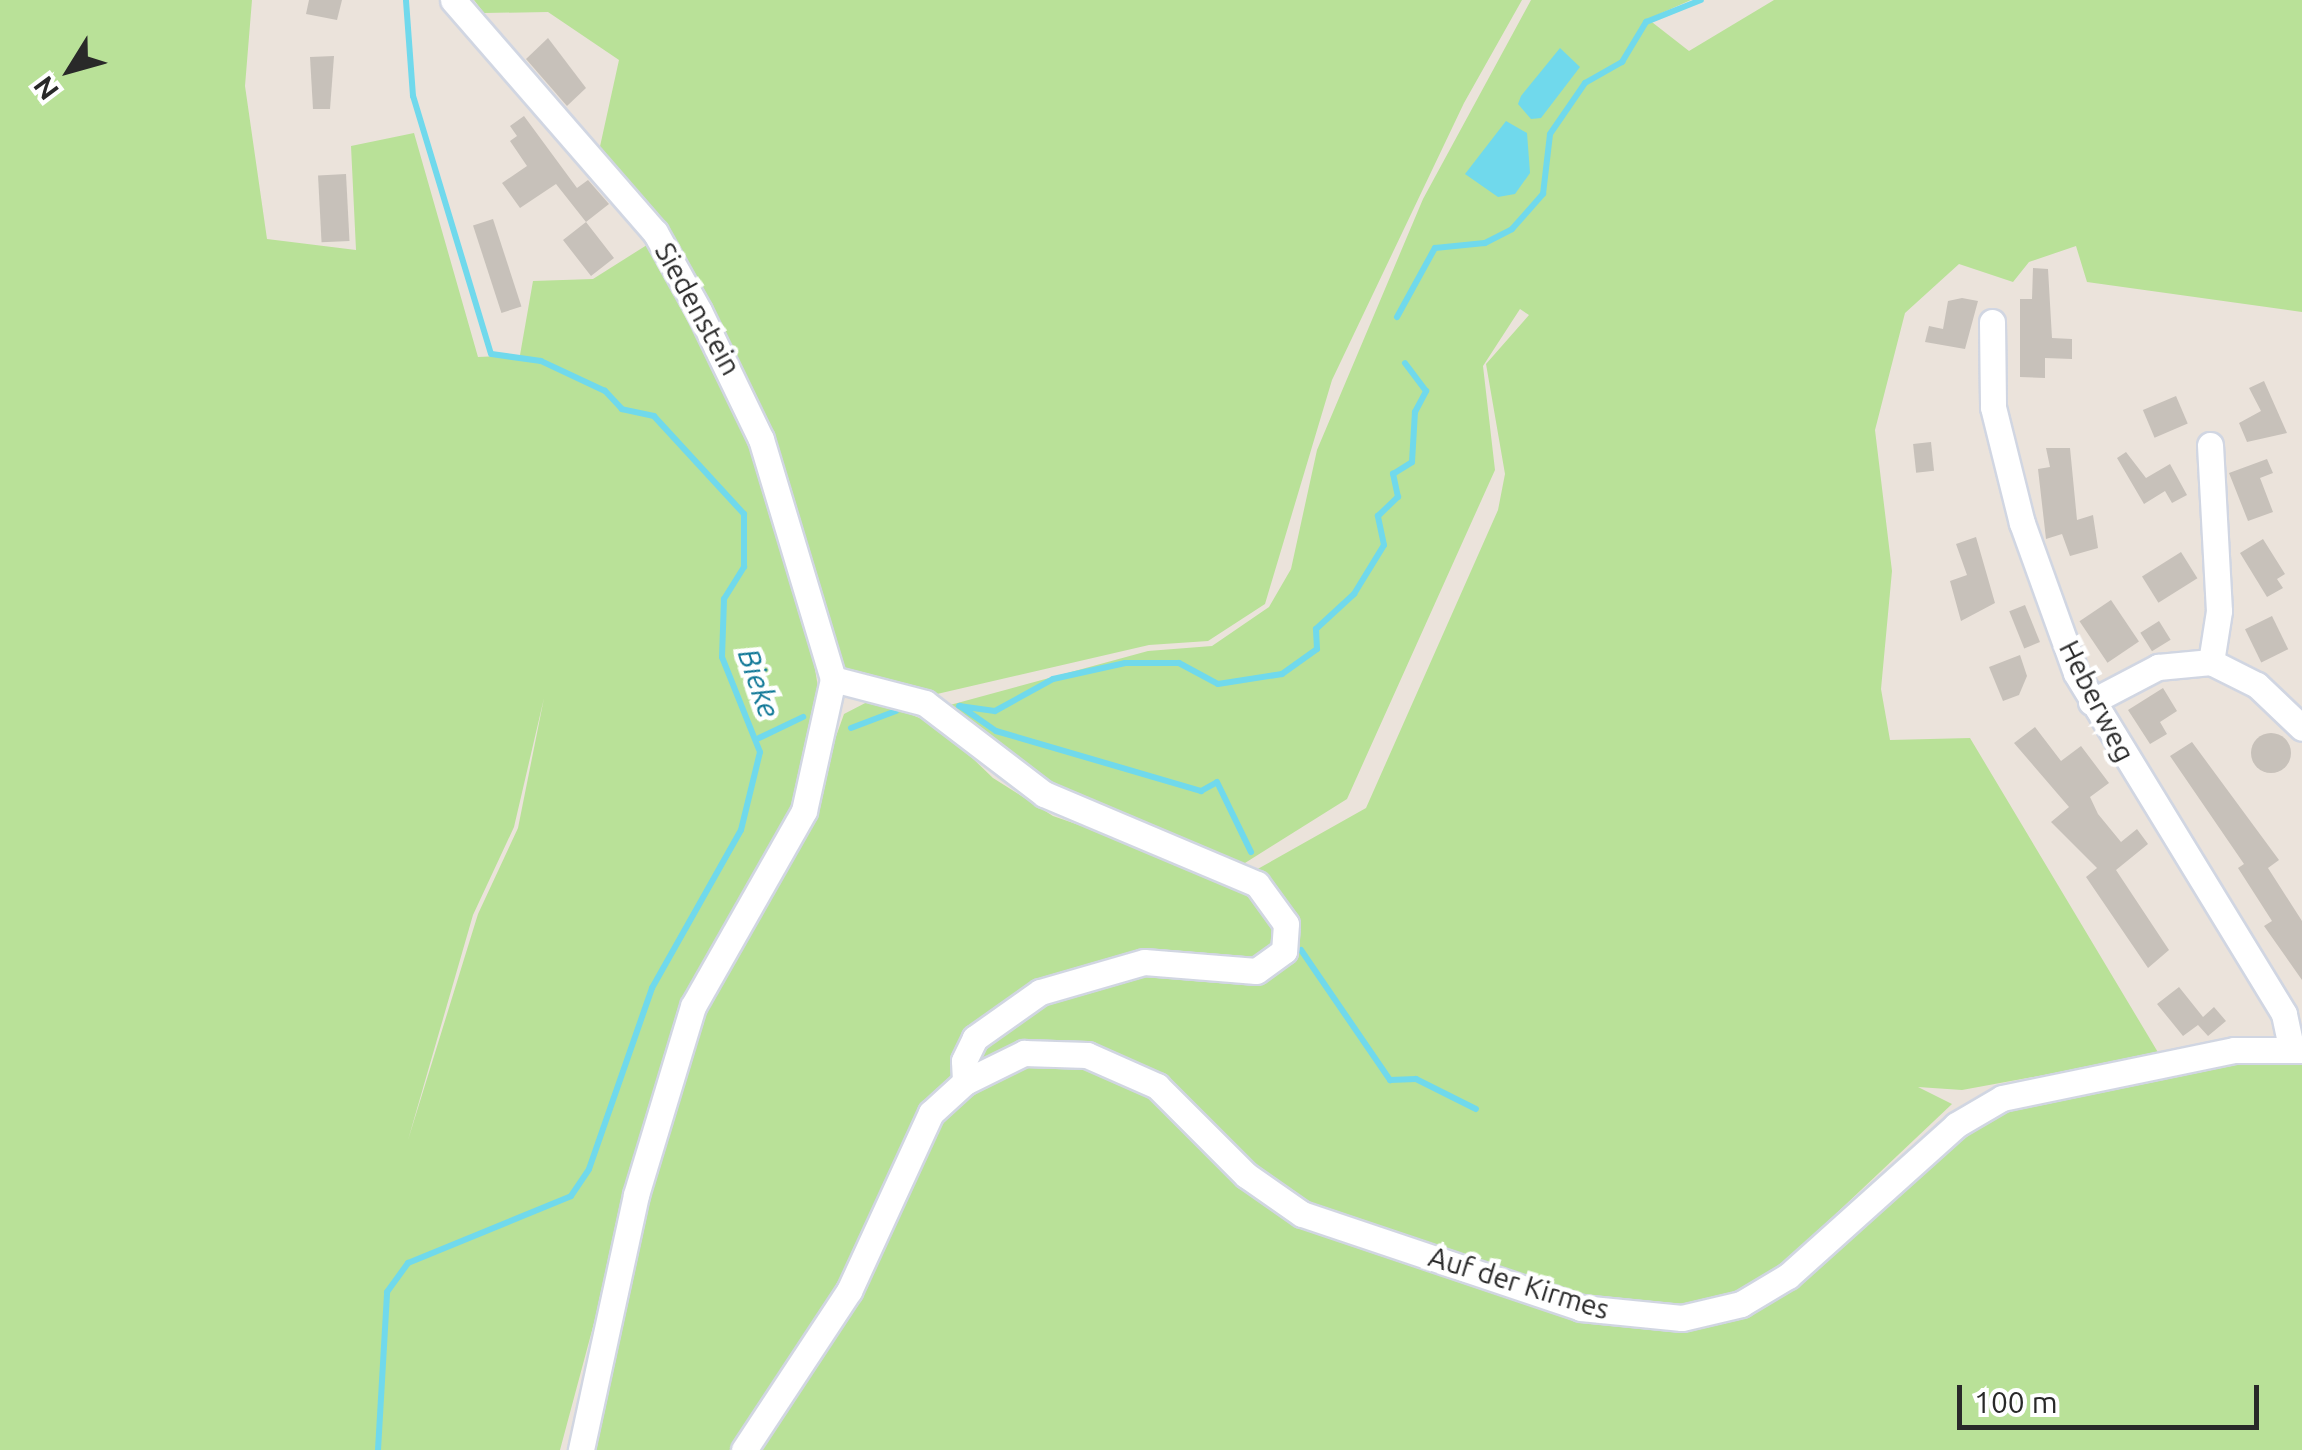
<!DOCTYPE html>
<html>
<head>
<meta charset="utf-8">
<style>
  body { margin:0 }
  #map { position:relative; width:2302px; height:1450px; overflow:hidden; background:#ebe3db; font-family:Ubuntu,sans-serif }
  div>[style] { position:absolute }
  .green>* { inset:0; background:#b9e198 }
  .water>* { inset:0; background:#70d9ec }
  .stream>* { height:6px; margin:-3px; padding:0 3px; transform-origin:3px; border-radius:3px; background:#70d9ec }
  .building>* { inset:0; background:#c7c1ba; transform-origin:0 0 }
  .round { border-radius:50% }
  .roads { filter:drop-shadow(2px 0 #d1d6e2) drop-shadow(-2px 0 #d1d6e2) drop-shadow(0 2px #d1d6e2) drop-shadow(0 -2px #d1d6e2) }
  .minor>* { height:25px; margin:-12.5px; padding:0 12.5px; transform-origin:12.5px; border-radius:12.5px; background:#fff }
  span { translate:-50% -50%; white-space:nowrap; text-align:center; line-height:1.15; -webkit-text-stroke:9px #fff; paint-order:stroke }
  .street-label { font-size:28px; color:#292929 }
  .water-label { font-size:30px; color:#107897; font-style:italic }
  .north { position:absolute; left:20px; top:20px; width:100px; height:100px; -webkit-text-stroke:8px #fff; paint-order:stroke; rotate:233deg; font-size:28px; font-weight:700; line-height:40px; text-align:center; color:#292929 }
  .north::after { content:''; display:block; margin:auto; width:35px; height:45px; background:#292929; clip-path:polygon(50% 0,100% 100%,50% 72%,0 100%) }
  .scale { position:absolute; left:1957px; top:1385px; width:302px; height:45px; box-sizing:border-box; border:5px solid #292929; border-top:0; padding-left:12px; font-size:30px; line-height:35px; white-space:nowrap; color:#292929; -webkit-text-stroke:8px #fff; paint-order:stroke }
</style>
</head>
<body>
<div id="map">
  <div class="green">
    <i style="clip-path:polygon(evenodd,0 0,252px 0,245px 86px,267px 239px,356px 250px,351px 146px,414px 133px,478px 357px,520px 355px,533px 281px,593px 279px,650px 243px,733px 389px,811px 645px,818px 687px,809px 737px,834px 742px,844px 714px,873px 699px,939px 726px,993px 778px,1053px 816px,1238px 880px,1366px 808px,1498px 510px,1505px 474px,1486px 364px,1529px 315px,1520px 309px,1483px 366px,1495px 470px,1347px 799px,1237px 868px,1040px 779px,950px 705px,1148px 651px,1212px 646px,1269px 607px,1291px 569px,1317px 450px,1423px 199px,1531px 0,1691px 0,1648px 19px,1689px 51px,1774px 0,2302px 0,2302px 312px,2087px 282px,2076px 246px,2029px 262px,2013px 282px,1959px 264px,1905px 313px,1875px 430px,1892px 571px,1881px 689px,1890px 740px,1970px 738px,2159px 1054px,1962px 1090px,1918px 1087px,1952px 1104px,1770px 1276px,1702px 1310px,1598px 1303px,1288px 1196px,1286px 1219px,1600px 1324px,1664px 1330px,1725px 1322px,1792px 1286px,1994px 1113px,2235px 1059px,2302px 1061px,2302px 1450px,570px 1450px,649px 1199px,628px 1196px,560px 1450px,0 1450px,0 0,544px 698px,518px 828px,478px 914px,408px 1140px,473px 915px,514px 827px,544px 698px)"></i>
    <i style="clip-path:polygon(474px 0,1522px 0,1464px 103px,1332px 380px,1265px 604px,1208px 641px,1149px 645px,924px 697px,844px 671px,779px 453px,748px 385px,599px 151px,619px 60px,548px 12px,484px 13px)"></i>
  </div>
  <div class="water">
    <i style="clip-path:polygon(1560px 48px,1580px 67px,1541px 118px,1531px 119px,1518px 104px,1521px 96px)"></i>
    <i style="clip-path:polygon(1506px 121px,1527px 133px,1530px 173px,1515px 194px,1498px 197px,1465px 174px)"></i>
  </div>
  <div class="stream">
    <i style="left:1397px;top:317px;width:79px;rotate:-61.2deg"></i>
    <i style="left:1435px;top:248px;width:50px;rotate:-5.7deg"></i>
    <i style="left:1485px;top:243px;width:30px;rotate:-27deg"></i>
    <i style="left:1512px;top:229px;width:47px;rotate:-48.5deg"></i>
    <i style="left:1543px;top:194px;width:60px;rotate:-83.3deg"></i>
    <i style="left:1550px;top:134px;width:62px;rotate:-55.5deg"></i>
    <i style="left:1585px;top:83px;width:43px;rotate:-29.6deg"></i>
    <i style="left:1622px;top:62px;width:47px;rotate:-59deg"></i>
    <i style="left:1646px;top:22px;width:59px;rotate:-21.8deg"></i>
    <i style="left:959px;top:706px;width:36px;rotate:8deg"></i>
    <i style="left:995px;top:711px;width:66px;rotate:-28.9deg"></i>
    <i style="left:1053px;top:679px;width:74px;rotate:-12.5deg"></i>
    <i style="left:1125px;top:663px;width:54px"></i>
    <i style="left:1179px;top:663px;width:44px;rotate:28.3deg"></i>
    <i style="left:1218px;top:684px;width:65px;rotate:-8.9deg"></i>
    <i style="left:1282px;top:674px;width:43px;rotate:-35.5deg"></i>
    <i style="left:1317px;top:649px;width:20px;rotate:-93deg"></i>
    <i style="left:1316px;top:629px;width:52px;rotate:-42.6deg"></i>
    <i style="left:1354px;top:594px;width:57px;rotate:-58.5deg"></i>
    <i style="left:1384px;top:545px;width:30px;rotate:-102deg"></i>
    <i style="left:1378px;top:516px;width:28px;rotate:-44deg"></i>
    <i style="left:1398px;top:497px;width:24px;rotate:-102deg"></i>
    <i style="left:1393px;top:474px;width:22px;rotate:-32deg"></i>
    <i style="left:1412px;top:462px;width:50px;rotate:-86.6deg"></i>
    <i style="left:1415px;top:412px;width:24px;rotate:-62deg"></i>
    <i style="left:1426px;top:391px;width:35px;rotate:-127deg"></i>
    <i style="left:960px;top:706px;width:44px;rotate:34.8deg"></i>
    <i style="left:996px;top:731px;width:214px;rotate:16.3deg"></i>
    <i style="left:1201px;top:791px;width:18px;rotate:-29deg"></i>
    <i style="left:1217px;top:782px;width:78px;rotate:64.1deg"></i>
    <i style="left:851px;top:728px;width:48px;rotate:-20.7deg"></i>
    <i style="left:759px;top:738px;width:49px;rotate:-25.5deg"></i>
    <i style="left:1301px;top:950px;width:158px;rotate:55.6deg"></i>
    <i style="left:1390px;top:1080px;width:26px;rotate:-2deg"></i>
    <i style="left:1416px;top:1079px;width:67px;rotate:26.6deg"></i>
    <i style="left:378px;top:1450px;width:158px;rotate:-86.7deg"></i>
    <i style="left:387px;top:1292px;width:36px;rotate:-54deg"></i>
    <i style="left:408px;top:1263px;width:176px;rotate:-22.3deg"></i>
    <i style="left:571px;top:1196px;width:32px;rotate:-56deg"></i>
    <i style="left:589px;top:1169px;width:192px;rotate:-70.8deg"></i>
    <i style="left:652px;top:988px;width:181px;rotate:-60.6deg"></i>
    <i style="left:741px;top:830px;width:80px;rotate:-76.3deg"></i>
    <i style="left:760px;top:752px;width:102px;rotate:-111.8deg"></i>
    <i style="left:722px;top:657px;width:58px;rotate:-88deg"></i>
    <i style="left:724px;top:599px;width:38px;rotate:-58deg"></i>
    <i style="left:744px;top:567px;width:53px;rotate:-90deg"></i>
    <i style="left:744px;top:514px;width:133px;rotate:-132.6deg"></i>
    <i style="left:654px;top:416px;width:33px;rotate:-168deg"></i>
    <i style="left:622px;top:409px;width:25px;rotate:-133deg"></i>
    <i style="left:605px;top:391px;width:71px;rotate:-154.9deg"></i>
    <i style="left:541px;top:361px;width:50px;rotate:-172deg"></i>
    <i style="left:491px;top:354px;width:270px;rotate:-106.8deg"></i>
    <i style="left:413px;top:96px;width:96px;rotate:-94.2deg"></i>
  </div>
  <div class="building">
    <i style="clip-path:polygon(309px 0,342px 0,337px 20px,306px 14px)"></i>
    <i style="clip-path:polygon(548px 38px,586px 88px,567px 106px,526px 59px)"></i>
    <i style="clip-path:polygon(334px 56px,330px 109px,313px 109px,310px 57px)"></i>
    <i style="clip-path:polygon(524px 116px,577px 188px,588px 180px,609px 204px,586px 222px,614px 258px,591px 276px,563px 240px,586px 222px,556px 184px,520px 208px,502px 183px,527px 166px,510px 141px,517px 136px,510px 126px)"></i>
    <i style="left:346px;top:174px;width:67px;height:28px;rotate:87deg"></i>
    <i style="left:493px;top:219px;width:92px;height:21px;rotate:72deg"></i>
    <i style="clip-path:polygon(2033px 268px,2048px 269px,2052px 338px,2072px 339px,2072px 359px,2045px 358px,2045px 378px,2020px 377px,2020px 299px,2032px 299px)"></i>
    <i style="clip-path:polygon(1962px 298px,1978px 301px,1965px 349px,1925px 342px,1929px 326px,1943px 329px,1948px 301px)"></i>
    <i style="clip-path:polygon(2264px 381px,2287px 433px,2247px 442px,2239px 423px,2261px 411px,2249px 388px)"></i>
    <i style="left:2176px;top:396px;width:30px;height:36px;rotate:67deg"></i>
    <i style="left:1931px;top:442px;width:29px;height:18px;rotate:84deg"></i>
    <i style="clip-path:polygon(2046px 448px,2070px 448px,2077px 520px,2093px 515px,2098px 548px,2070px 556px,2062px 534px,2046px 539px,2038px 469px,2050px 467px)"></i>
    <i style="clip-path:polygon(2126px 452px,2146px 478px,2170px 464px,2187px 495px,2172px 503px,2165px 491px,2144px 504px,2117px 458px)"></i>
    <i style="clip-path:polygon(2267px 459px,2273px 473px,2260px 478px,2273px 512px,2248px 521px,2229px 473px)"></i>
    <i style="clip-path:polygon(1976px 537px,1995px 603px,1961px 621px,1950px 581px,1967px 575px,1956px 544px)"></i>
    <i style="clip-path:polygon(2263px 539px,2285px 574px,2277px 579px,2283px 588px,2267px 597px,2240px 553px)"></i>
    <i style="left:2181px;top:552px;width:31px;height:46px;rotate:58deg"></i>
    <i style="left:2111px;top:600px;width:50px;height:38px;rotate:56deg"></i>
    <i style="left:2025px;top:605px;width:40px;height:17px;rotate:68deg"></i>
    <i style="left:2272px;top:616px;width:37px;height:30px;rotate:64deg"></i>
    <i style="left:2159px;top:621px;width:22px;height:22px;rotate:58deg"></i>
    <i style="clip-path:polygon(2020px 655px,2027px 676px,2019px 695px,2003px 701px,1989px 667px)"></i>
    <i style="clip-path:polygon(2163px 688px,2177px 711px,2160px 722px,2167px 734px,2150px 744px,2128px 710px)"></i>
    <i style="clip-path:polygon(2035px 727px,2061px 761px,2081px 746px,2109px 783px,2090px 797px,2098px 814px,2121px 842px,2137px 829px,2148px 844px,2116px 870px,2169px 950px,2148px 968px,2086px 877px,2097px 868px,2051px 822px,2069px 807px,2014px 743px)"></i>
    <i class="round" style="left:2251px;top:733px;width:40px;height:40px"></i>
    <i style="clip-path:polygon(2192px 742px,2279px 860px,2268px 868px,2302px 921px,2302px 980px,2264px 926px,2272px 921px,2238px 868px,2244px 864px,2170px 756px)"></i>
    <i style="clip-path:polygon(2179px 987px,2203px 1017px,2214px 1007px,2226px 1021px,2208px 1036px,2198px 1025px,2183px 1036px,2157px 1004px)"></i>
  </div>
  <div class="roads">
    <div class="minor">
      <i style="left:453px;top:0;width:308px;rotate:49deg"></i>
      <i style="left:655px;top:232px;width:90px;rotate:60.9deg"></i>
      <i style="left:699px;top:311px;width:142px;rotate:64.2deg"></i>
      <i style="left:761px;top:439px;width:251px;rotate:73.3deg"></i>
      <i style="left:833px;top:679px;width:135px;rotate:102.4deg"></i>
      <i style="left:804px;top:811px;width:224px;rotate:119.6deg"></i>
      <i style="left:693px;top:1006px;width:197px;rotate:106.8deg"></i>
      <i style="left:636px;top:1195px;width:261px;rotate:102.2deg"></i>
      <i style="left:1992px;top:322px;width:85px;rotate:89.3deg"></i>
      <i style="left:1993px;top:407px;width:120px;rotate:76deg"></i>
      <i style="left:2022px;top:523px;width:159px;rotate:70.2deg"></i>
      <i style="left:2076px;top:673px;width:399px;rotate:58.6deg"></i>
      <i style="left:2284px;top:1014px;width:34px;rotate:78deg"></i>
      <i style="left:2210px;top:445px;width:166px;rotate:86.9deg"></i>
      <i style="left:2219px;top:611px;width:52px;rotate:98.9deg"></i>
      <i style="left:833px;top:679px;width:95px;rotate:14.6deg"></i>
      <i style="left:925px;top:703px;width:150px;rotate:37.4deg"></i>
      <i style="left:1044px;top:794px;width:231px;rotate:22.9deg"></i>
      <i style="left:1257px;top:884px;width:49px;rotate:54.1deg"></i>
      <i style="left:1286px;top:924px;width:27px;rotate:94deg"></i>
      <i style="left:1284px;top:951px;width:34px;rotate:144deg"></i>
      <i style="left:1256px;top:971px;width:112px;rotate:-175.4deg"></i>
      <i style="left:1144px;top:962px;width:108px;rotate:163.9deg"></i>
      <i style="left:1040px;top:992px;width:80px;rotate:144.7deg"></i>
      <i style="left:975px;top:1038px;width:25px;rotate:116deg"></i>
      <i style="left:964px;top:1061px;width:21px;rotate:87deg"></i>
      <i style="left:2091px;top:702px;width:76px;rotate:-27.6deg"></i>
      <i style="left:2158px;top:667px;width:53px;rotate:-5.4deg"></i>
      <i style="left:2211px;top:662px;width:51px;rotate:26.6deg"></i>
      <i style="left:2257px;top:685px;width:62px;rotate:43.7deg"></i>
      <i style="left:744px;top:1450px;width:191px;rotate:-56.6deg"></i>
      <i style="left:849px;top:1291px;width:196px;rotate:-65.3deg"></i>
      <i style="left:931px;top:1113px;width:46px;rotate:-42.4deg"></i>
      <i style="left:965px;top:1082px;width:66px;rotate:-26.2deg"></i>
      <i style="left:1024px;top:1053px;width:63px;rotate:1.8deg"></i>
      <i style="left:1087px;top:1055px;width:77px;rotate:23.9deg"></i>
      <i style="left:1157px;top:1086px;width:126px;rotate:45deg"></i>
      <i style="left:1246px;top:1175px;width:68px;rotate:34.9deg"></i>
      <i style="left:1302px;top:1214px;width:294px;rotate:18.6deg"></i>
      <i style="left:1581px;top:1308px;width:101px;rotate:5.7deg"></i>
      <i style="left:1682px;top:1318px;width:61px;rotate:-13.3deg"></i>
      <i style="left:1741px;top:1304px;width:55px;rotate:-30.8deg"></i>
      <i style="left:1788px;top:1276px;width:226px;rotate:-41.9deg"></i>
      <i style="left:1956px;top:1125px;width:53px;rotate:-30.4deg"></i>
      <i style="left:2002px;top:1098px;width:237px;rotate:-11.7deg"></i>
      <i style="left:2234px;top:1050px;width:68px"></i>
    </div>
  </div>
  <div class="street-label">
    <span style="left:698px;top:309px;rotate:61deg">Siedenstein</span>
    <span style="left:2097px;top:701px;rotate:63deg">Heberweg</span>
    <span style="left:1519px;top:1283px;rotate:17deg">Auf der Kirmes</span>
  </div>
  <div class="water-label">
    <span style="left:759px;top:683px;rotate:71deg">Bieke</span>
  </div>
  <div class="north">N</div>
  <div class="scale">100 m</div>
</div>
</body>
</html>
